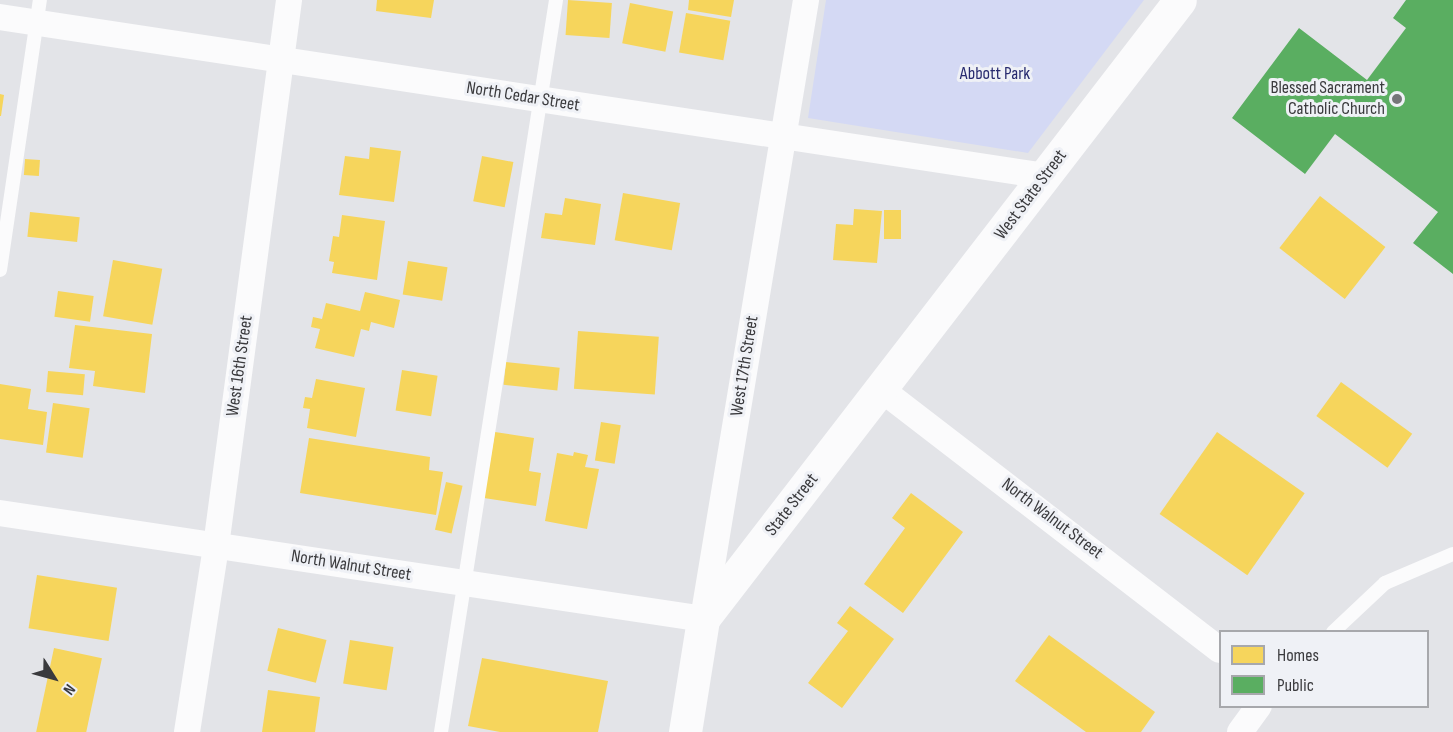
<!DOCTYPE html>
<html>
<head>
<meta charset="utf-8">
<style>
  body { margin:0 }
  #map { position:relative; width:1453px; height:732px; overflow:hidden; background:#e3e4e8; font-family:"Sofia Sans Condensed",sans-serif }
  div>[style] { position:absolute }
  .green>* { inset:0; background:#d4d9f4 }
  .homes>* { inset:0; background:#f6d55c; transform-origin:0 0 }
  .public>* { inset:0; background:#5aae61 }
  .service>* { height:14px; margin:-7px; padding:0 7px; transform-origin:7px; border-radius:7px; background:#fbfbfc }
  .minor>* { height:26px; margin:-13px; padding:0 13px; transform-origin:13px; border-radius:13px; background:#fbfbfc }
  .tertiary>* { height:33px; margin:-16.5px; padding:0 16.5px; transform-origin:16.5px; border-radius:16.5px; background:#fbfbfc }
  .dots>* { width:16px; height:16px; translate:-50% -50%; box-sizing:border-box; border:3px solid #eff1f6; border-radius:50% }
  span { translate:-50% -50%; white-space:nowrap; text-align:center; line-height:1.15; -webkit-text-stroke:6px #eff1f6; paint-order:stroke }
  .park-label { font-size:18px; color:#282b6f }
  .poi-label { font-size:18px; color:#3a3a3d }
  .right { translate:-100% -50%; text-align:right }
  .street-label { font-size:18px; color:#3a3a3d }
  .legend { position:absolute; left:1219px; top:630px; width:210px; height:78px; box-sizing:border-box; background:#eff1f6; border:2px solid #a7a8ac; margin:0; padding:8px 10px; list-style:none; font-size:18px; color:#3a3a3d }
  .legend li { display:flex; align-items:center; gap:12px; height:30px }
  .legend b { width:30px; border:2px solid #a7a8ac }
  .north { position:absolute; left:24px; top:648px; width:60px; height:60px; -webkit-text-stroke:4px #eff1f6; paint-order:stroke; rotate:127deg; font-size:16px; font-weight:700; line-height:24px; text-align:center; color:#3a3a3d }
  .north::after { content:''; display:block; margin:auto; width:21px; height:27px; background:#3a3a3d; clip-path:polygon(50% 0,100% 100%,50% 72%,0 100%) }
</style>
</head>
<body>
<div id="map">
  <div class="green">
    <i style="clip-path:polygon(826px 0,1144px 0,1028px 153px,808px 118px)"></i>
  </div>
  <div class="homes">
    <i style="clip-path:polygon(377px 0,434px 0,431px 18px,376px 11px)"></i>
    <i style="left:568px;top:0;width:44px;height:35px;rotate:4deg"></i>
    <i style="clip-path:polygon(689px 0,734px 0,731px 17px,688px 10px)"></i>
    <i style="left:630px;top:3px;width:44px;height:41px;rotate:11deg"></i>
    <i style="left:686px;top:13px;width:45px;height:40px;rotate:10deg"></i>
    <i style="clip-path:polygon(0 94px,4px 95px,1px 116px,0 116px)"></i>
    <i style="clip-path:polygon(370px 147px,401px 151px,394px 202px,339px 195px,345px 156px,369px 159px)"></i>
    <i style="left:482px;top:156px;width:32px;height:46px;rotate:11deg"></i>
    <i style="left:25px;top:159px;width:15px;height:16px;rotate:4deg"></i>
    <i style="left:623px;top:193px;width:58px;height:48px;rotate:10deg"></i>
    <i style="left:1320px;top:196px;width:83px;height:66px;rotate:38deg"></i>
    <i style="clip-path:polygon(565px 198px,601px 204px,595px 245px,541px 238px,545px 213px,562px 215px)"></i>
    <i style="clip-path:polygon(854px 209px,882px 211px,877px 263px,833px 260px,836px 224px,853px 225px)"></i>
    <i style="left:884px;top:210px;width:17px;height:29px"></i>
    <i style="left:30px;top:212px;width:50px;height:25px;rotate:6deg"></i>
    <i style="clip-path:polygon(342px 215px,385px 221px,377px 280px,332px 273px,334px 262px,329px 261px,333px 236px,339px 237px)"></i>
    <i style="left:113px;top:260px;width:50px;height:57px;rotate:10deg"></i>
    <i style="left:408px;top:261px;width:40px;height:34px;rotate:9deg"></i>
    <i style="left:58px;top:291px;width:36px;height:26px;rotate:8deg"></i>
    <i style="clip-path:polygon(365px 292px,400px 300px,394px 328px,371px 322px,369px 331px,361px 329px,354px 357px,315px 348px,320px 329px,311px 327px,313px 317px,322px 319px,326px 303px,360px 311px)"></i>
    <i style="clip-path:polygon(75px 325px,152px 334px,145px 393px,93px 386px,95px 371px,69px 368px)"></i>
    <i style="left:578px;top:331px;width:81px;height:58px;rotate:4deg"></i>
    <i style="left:506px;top:362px;width:54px;height:23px;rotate:6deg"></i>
    <i style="left:402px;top:370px;width:36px;height:41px;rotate:9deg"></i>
    <i style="left:48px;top:371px;width:37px;height:21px;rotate:5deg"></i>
    <i style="clip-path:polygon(316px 379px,365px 388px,356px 437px,307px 428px,310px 409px,303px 408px,305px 397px,312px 398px)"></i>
    <i style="left:1341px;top:382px;width:88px;height:42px;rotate:36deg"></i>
    <i style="clip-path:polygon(0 384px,31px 389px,28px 409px,47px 412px,43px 445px,0 439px)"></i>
    <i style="left:53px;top:403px;width:37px;height:50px;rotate:8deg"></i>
    <i style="left:601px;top:422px;width:20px;height:39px;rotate:9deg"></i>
    <i style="clip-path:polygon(495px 432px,534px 438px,529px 471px,541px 473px,536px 506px,484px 498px)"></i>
    <i style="left:1217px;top:432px;width:107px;height:100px;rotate:35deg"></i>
    <i style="clip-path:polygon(309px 438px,430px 457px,429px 470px,443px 472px,436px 515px,300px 493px)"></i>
    <i style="clip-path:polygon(574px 452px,588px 455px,585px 467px,599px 469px,587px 529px,545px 521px,557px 453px,573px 456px)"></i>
    <i style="left:446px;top:482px;width:17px;height:49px;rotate:13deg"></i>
    <i style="clip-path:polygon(911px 493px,963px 532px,903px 613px,864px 584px,905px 528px,892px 518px)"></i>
    <i style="left:37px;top:575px;width:81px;height:54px;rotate:9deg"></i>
    <i style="clip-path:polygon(850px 606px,894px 639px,842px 708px,808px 683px,848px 631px,837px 623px)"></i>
    <i style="left:278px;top:628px;width:50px;height:44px;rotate:14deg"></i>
    <i style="clip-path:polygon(1049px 635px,1155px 712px,1141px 732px,1086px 732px,1015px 681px)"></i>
    <i style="left:350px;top:640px;width:44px;height:44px;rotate:9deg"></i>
    <i style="left:54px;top:648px;width:49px;height:86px;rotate:12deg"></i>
    <i style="clip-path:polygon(482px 658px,608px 681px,598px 732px,500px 732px,468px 726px)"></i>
    <i style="clip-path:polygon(268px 690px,320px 697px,315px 732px,262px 732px)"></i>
  </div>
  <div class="public">
    <i style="clip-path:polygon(1406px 0,1453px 0,1453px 274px,1413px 243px,1438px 212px,1335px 134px,1305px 174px,1232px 118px,1299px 28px,1367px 80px,1406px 28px,1393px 18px)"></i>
  </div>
  <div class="service">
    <i style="left:0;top:270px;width:273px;rotate:-81.6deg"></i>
    <i style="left:1333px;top:632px;width:71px;rotate:-43.3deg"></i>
    <i style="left:1385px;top:583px;width:74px;rotate:-23.1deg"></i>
    <i style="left:441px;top:732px;width:741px;rotate:-81.07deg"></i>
  </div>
  <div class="minor">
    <i style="left:0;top:17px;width:1057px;rotate:8.65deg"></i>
    <i style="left:882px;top:390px;width:426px;rotate:37.6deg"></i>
    <i style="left:0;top:513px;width:711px;rotate:8.57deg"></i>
    <i style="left:703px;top:619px;width:628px;rotate:-80.55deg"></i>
    <i style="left:187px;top:732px;width:188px;rotate:-81.1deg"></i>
    <i style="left:216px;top:546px;width:551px;rotate:-82.38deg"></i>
    <i style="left:1240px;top:732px;width:32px;rotate:-54deg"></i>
  </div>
  <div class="tertiary">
    <i style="left:685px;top:732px;width:114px;rotate:-80.9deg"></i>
    <i style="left:703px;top:619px;width:781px;rotate:-52.38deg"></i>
  </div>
  <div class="dots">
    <i style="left:1397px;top:99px;background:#757679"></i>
  </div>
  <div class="park-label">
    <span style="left:995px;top:74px">Abbott Park</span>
  </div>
  <div class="poi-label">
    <span class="right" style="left:1385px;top:99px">Blessed Sacrament<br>Catholic Church</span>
  </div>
  <div class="street-label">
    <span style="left:523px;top:97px;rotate:9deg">North Cedar Street</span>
    <span style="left:1031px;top:195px;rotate:-53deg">West State Street</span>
    <span style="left:240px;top:366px;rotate:-82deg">West 16th Street</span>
    <span style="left:745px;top:366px;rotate:-81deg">West 17th Street</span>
    <span style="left:792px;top:505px;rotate:-52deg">State Street</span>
    <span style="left:1052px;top:519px;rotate:37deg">North Walnut Street</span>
    <span style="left:351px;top:566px;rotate:9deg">North Walnut Street</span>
  </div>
  <ul class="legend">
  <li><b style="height:16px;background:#f6d55c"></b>Homes</li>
  <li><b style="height:16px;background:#5aae61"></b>Public</li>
  </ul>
  <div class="north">N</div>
</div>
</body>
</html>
